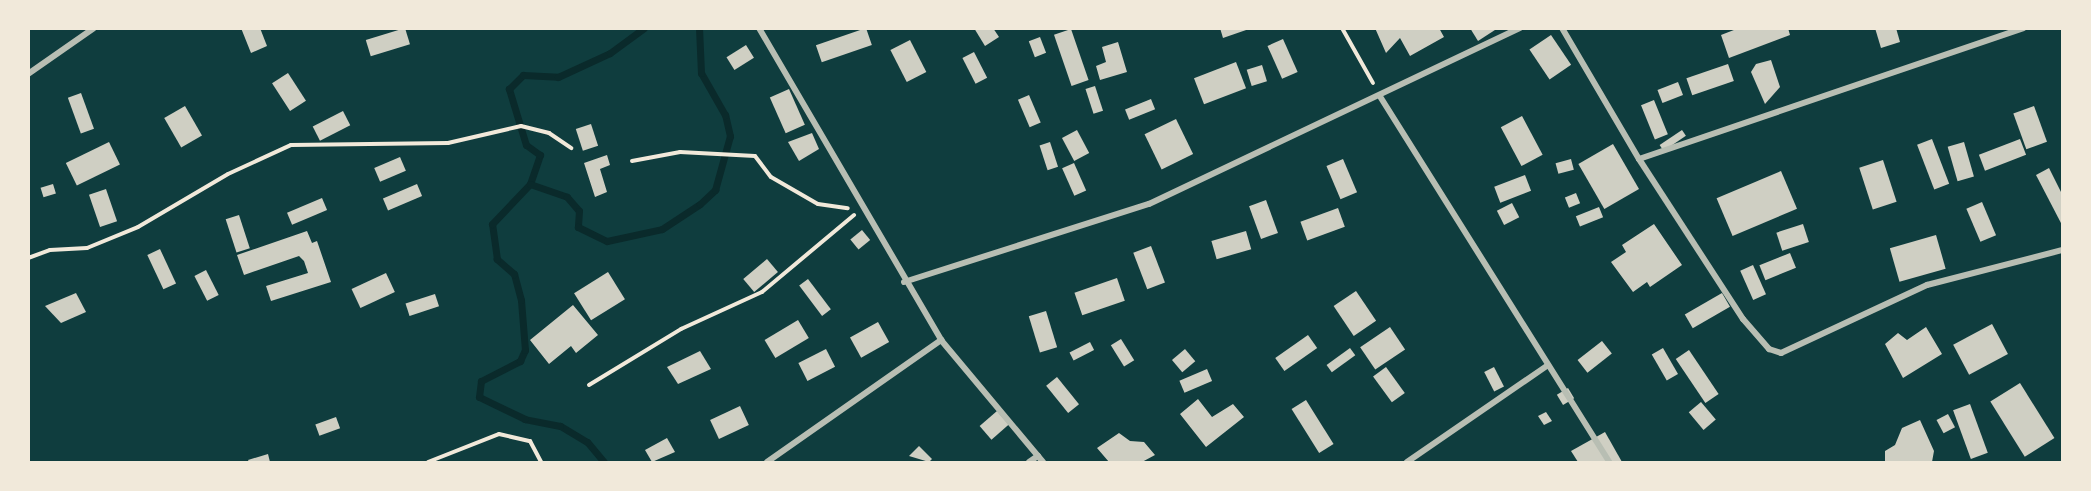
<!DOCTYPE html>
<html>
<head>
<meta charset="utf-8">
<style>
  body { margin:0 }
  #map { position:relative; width:2091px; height:491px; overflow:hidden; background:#0f3d3e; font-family:Commissioner,sans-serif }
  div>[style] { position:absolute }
  .stream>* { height:7px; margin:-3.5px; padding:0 3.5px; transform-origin:3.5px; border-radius:3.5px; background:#0a2a2b }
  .building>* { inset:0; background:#cfcfc3; transform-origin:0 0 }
  .path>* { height:4px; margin:-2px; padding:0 2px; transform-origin:2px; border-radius:2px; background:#f1e9da }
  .minor>* { height:6px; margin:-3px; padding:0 3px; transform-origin:3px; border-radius:3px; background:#b8beb3 }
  span { translate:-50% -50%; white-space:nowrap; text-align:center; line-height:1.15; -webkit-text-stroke:6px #f1e9da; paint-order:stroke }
  .frame { position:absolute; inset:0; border:30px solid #f1e9da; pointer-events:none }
</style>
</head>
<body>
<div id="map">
  <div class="stream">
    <i style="left:530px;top:184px;width:31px;rotate:-71deg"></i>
    <i style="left:540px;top:155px;width:17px;rotate:-144deg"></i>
    <i style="left:526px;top:145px;width:59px;rotate:-106.9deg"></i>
    <i style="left:509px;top:89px;width:20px;rotate:-45deg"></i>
    <i style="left:523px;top:75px;width:35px;rotate:3deg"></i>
    <i style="left:558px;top:77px;width:57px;rotate:-24.8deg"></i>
    <i style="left:610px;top:53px;width:42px;rotate:-36.3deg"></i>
    <i style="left:604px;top:462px;width:26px;rotate:-130deg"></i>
    <i style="left:587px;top:442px;width:31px;rotate:-149deg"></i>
    <i style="left:560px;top:426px;width:36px;rotate:-169deg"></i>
    <i style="left:525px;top:419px;width:51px;rotate:-154.4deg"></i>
    <i style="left:479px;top:397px;width:16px;rotate:-83deg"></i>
    <i style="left:481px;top:381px;width:44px;rotate:-27.1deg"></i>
    <i style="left:520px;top:361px;width:12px;rotate:-66deg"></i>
    <i style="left:525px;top:350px;width:50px;rotate:-94.6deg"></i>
    <i style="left:521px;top:300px;width:27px;rotate:-105deg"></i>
    <i style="left:514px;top:274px;width:23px;rotate:-139deg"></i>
    <i style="left:497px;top:259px;width:35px;rotate:-98deg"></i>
    <i style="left:492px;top:224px;width:55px;rotate:-46.5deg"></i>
    <i style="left:530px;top:184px;width:39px;rotate:19deg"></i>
    <i style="left:567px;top:197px;width:18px;rotate:49deg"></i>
    <i style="left:579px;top:211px;width:16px;rotate:94deg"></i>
    <i style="left:578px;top:227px;width:32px;rotate:26deg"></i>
    <i style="left:607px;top:241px;width:56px;rotate:-12.3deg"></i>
    <i style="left:662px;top:229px;width:45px;rotate:-33.3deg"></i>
    <i style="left:700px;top:204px;width:21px;rotate:-43deg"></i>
    <i style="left:715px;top:190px;width:56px;rotate:-74.5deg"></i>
    <i style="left:730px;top:136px;width:22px;rotate:-103deg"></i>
    <i style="left:725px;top:115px;width:48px;rotate:-119.7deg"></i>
    <i style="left:701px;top:73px;width:45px;rotate:-92.5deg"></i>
  </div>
  <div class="building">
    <i style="clip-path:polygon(241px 28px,260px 28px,267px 46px,251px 53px)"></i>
    <i style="left:405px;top:28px;width:17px;height:41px;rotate:73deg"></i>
    <i style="left:866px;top:28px;width:18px;height:53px;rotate:71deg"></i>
    <i style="clip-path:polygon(974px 28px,993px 28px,999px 37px,985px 46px)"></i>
    <i style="clip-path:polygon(1220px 28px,1248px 28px,1249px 29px,1223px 38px)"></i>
    <i style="clip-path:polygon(1375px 28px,1439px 28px,1444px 37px,1410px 56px,1400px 38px,1386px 53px)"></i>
    <i style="clip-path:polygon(1470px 28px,1498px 28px,1478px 41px)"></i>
    <i style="clip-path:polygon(1739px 28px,1788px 28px,1790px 35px,1729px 58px,1721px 35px)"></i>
    <i style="clip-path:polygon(1875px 28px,1896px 28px,1900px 42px,1881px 48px)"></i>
    <i style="left:1071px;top:29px;width:54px;height:18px;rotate:71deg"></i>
    <i style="left:1551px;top:35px;width:36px;height:26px;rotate:56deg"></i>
    <i style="left:1040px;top:37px;width:17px;height:12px;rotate:69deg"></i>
    <i style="left:1283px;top:39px;width:36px;height:17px;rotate:66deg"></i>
    <i style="left:910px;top:40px;width:36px;height:22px;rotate:63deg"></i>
    <i style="clip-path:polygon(1118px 42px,1127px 72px,1100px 80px,1096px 66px,1106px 62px,1102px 47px)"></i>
    <i style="left:746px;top:45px;width:15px;height:23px;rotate:58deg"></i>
    <i style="left:974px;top:52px;width:29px;height:13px;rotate:63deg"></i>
    <i style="clip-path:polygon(1771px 60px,1780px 87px,1765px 104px,1751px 72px,1756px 64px)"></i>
    <i style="left:1236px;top:62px;width:28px;height:45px;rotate:69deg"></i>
    <i style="left:1728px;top:64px;width:18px;height:44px;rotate:71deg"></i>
    <i style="left:1262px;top:65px;width:17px;height:16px;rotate:73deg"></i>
    <i style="left:288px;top:73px;width:33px;height:19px;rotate:57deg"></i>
    <i style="left:1678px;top:82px;width:14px;height:22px;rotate:69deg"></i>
    <i style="left:1095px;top:86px;width:26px;height:10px;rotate:72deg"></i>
    <i style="left:789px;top:89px;width:39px;height:21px;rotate:66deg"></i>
    <i style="left:81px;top:93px;width:38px;height:14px;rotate:70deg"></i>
    <i style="left:1029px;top:95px;width:30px;height:12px;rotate:67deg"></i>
    <i style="left:1151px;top:99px;width:11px;height:28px;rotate:68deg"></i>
    <i style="left:1654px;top:100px;width:37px;height:14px;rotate:68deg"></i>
    <i style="left:185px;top:106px;width:34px;height:24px;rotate:60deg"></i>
    <i style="left:2034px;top:106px;width:38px;height:22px;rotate:70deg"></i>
    <i style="left:343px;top:111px;width:16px;height:34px;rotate:63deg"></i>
    <i style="left:1522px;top:116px;width:44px;height:24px;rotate:62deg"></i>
    <i style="left:1176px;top:119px;width:39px;height:35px;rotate:64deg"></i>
    <i style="left:591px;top:124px;width:23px;height:16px;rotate:72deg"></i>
    <i style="left:1077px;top:130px;width:26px;height:17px;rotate:62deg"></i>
    <i style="left:1682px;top:130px;width:7px;height:27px;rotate:56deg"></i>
    <i style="clip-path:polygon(812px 133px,819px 149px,799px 161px,788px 142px)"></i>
    <i style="left:1932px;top:139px;width:48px;height:16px;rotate:69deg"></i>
    <i style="left:2020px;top:139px;width:17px;height:44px;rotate:69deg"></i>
    <i style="left:109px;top:142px;width:25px;height:48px;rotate:64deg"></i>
    <i style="left:1050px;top:142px;width:26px;height:11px;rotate:72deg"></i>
    <i style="left:1964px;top:142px;width:36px;height:17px;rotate:74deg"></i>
    <i style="left:1613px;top:144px;width:52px;height:40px;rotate:60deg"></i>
    <i style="clip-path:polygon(607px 155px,610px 165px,600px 169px,607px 192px,595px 197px,584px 163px)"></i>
    <i style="left:400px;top:157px;width:15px;height:28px;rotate:67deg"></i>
    <i style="left:1343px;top:159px;width:36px;height:18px;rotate:67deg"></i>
    <i style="left:1571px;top:159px;width:11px;height:16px;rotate:75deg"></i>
    <i style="left:1883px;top:160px;width:44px;height:25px;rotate:72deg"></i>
    <i style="left:1074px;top:163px;width:30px;height:13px;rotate:66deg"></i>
    <i style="clip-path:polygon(2049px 168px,2062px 194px,2062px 225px,2036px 175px)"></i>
    <i style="left:1781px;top:171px;width:41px;height:70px;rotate:67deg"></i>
    <i style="left:1525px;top:175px;width:17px;height:33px;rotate:69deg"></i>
    <i style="left:53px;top:184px;width:10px;height:13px;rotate:73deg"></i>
    <i style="left:417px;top:184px;width:13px;height:37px;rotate:67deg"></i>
    <i style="left:106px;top:189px;width:34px;height:18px;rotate:71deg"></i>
    <i style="left:1576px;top:193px;width:11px;height:12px;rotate:68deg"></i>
    <i style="left:322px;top:198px;width:13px;height:38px;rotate:67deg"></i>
    <i style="left:1266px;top:200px;width:35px;height:18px;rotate:70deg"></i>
    <i style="left:1982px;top:202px;width:36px;height:17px;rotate:67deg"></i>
    <i style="left:1512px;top:203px;width:16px;height:17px;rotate:63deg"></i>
    <i style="left:1599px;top:207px;width:11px;height:25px;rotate:68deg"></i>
    <i style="left:1338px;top:208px;width:20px;height:40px;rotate:70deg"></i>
    <i style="left:239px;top:215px;width:35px;height:14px;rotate:72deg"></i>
    <i style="clip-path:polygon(1654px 224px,1682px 265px,1650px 287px,1647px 282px,1633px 292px,1611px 262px,1626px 252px,1622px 245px)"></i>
    <i style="left:1803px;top:224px;width:19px;height:28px;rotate:72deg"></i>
    <i style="left:862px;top:230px;width:13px;height:15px;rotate:51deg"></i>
    <i style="clip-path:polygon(307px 231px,312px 243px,317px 241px,331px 282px,271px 301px,266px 286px,308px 273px,304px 261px,299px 256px,244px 275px,237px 255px)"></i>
    <i style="left:1246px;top:231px;width:19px;height:36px;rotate:74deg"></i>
    <i style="left:1936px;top:235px;width:35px;height:48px;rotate:74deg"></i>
    <i style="left:1151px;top:246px;width:39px;height:19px;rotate:69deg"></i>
    <i style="left:160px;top:249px;width:38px;height:14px;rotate:65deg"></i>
    <i style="left:1790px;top:253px;width:16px;height:33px;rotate:68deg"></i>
    <i style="left:767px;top:259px;width:17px;height:31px;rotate:50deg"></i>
    <i style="left:1753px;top:265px;width:32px;height:14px;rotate:66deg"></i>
    <i style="left:206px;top:270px;width:28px;height:13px;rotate:63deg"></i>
    <i style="left:608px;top:272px;width:32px;height:40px;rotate:58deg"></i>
    <i style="left:386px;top:273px;width:21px;height:38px;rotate:65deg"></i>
    <i style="left:1117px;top:278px;width:24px;height:45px;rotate:71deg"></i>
    <i style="left:808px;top:279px;width:38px;height:11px;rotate:53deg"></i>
    <i style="left:1356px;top:291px;width:36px;height:27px;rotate:56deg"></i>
    <i style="clip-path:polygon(76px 293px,86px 312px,61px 323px,45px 306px)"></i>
    <i style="left:1722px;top:293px;width:16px;height:43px;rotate:60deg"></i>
    <i style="left:435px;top:294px;width:13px;height:31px;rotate:72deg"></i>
    <i style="clip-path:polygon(573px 305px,598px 335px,576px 353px,571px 346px,549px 364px,530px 340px)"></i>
    <i style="left:1046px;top:311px;width:38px;height:18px;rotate:73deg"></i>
    <i style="left:798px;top:320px;width:21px;height:39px;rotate:59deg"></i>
    <i style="left:878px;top:322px;width:23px;height:32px;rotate:61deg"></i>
    <i style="left:1992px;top:324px;width:34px;height:44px;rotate:62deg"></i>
    <i style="left:1390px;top:327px;width:27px;height:36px;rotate:56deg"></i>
    <i style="clip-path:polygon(1926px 327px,1942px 354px,1903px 378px,1885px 344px,1898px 333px,1907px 340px)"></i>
    <i style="left:1308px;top:335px;width:16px;height:40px;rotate:55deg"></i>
    <i style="left:1121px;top:339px;width:25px;height:12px;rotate:58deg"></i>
    <i style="left:1602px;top:341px;width:16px;height:31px;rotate:52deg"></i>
    <i style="left:1090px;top:342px;width:9px;height:23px;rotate:63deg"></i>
    <i style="left:1350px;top:348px;width:9px;height:29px;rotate:54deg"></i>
    <i style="left:1663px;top:348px;width:30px;height:13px;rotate:60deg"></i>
    <i style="left:826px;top:349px;width:20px;height:31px;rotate:63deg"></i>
    <i style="left:1185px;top:349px;width:16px;height:17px;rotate:50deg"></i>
    <i style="left:1689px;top:350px;width:53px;height:16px;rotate:56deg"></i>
    <i style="clip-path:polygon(700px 351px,711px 369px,678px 384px,667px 367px)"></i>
    <i style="left:1386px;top:367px;width:32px;height:16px;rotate:54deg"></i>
    <i style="left:1494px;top:367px;width:22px;height:11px;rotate:63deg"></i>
    <i style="left:1207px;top:369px;width:13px;height:30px;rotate:67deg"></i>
    <i style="left:1057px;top:377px;width:35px;height:14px;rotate:51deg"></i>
    <i style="left:2020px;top:383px;width:65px;height:35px;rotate:58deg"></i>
    <i style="left:1568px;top:388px;width:12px;height:13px;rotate:59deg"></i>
    <i style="clip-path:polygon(1198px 399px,1212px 417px,1233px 404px,1244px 417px,1206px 447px,1180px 414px)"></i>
    <i style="left:1306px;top:400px;width:52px;height:17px;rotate:58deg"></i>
    <i style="left:1701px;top:402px;width:23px;height:16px;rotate:50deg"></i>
    <i style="left:1970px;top:404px;width:52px;height:18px;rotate:70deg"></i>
    <i style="left:740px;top:406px;width:21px;height:33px;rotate:65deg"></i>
    <i style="left:997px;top:411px;width:18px;height:23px;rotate:49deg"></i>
    <i style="clip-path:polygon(1546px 412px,1552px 421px,1544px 425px,1538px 416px)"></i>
    <i style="left:1948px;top:414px;width:15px;height:13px;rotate:62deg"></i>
    <i style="left:336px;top:417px;width:12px;height:22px;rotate:70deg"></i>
    <i style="clip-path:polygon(1920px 420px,1934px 451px,1932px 462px,1885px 462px,1885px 451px,1895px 445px,1902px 428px)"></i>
    <i style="clip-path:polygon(1605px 432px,1622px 462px,1578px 462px,1571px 451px)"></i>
    <i style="clip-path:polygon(1119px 433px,1130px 441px,1144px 442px,1155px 455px,1142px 462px,1109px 462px,1097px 448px)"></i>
    <i style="clip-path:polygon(667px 438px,675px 452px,652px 462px,645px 450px)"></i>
    <i style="clip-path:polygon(919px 446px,932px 459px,929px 462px,909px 456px)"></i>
    <i style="clip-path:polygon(268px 454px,270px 462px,249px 462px,248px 460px)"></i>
  </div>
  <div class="path">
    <i style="left:1342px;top:28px;width:63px;rotate:60.6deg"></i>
    <i style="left:632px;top:161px;width:49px;rotate:-10.6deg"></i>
    <i style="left:680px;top:152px;width:75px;rotate:3.1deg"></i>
    <i style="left:755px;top:156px;width:26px;rotate:53deg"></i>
    <i style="left:771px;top:177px;width:54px;rotate:29.9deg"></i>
    <i style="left:818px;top:204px;width:30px;rotate:8deg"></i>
    <i style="left:28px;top:258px;width:23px;rotate:-20deg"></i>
    <i style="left:50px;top:250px;width:37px;rotate:-3deg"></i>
    <i style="left:87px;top:248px;width:55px;rotate:-22.4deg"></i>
    <i style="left:138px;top:227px;width:104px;rotate:-30.5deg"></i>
    <i style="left:228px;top:174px;width:69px;rotate:-24.7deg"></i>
    <i style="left:291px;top:145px;width:157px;rotate:-0.7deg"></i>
    <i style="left:448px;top:143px;width:75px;rotate:-13.1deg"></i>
    <i style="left:521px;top:126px;width:29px;rotate:14deg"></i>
    <i style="left:549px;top:133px;width:27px;rotate:34deg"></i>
    <i style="left:589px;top:385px;width:108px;rotate:-31.3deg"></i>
    <i style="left:681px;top:329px;width:89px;rotate:-24.6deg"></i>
    <i style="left:762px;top:292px;width:120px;rotate:-39.9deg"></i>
    <i style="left:428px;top:462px;width:76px;rotate:-21.5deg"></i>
    <i style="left:499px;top:434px;width:32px;rotate:13deg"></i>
    <i style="left:530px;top:441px;width:24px;rotate:62deg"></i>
  </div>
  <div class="minor">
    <i style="left:759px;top:28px;width:361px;rotate:59.7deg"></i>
    <i style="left:941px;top:340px;width:159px;rotate:50.1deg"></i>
    <i style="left:1562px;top:28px;width:152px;rotate:59.6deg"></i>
    <i style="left:1639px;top:159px;width:406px;rotate:-18.8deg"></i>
    <i style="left:28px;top:74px;width:80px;rotate:-34.9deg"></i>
    <i style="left:1381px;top:98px;width:430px;rotate:57.9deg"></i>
    <i style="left:1639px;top:159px;width:191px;rotate:57deg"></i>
    <i style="left:1743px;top:319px;width:40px;rotate:49deg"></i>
    <i style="left:1769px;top:349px;width:13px;rotate:18deg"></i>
    <i style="left:1781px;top:353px;width:161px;rotate:-25deg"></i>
    <i style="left:1927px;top:285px;width:139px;rotate:-14.5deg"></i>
    <i style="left:904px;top:282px;width:257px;rotate:-17.7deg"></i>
    <i style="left:1149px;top:204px;width:411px;rotate:-25.4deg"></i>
    <i style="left:767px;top:462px;width:213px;rotate:-35deg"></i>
    <i style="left:1029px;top:462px;width:11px;rotate:-34deg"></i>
    <i style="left:1407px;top:462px;width:171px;rotate:-34.5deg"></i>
  </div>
  <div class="frame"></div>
</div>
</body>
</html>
